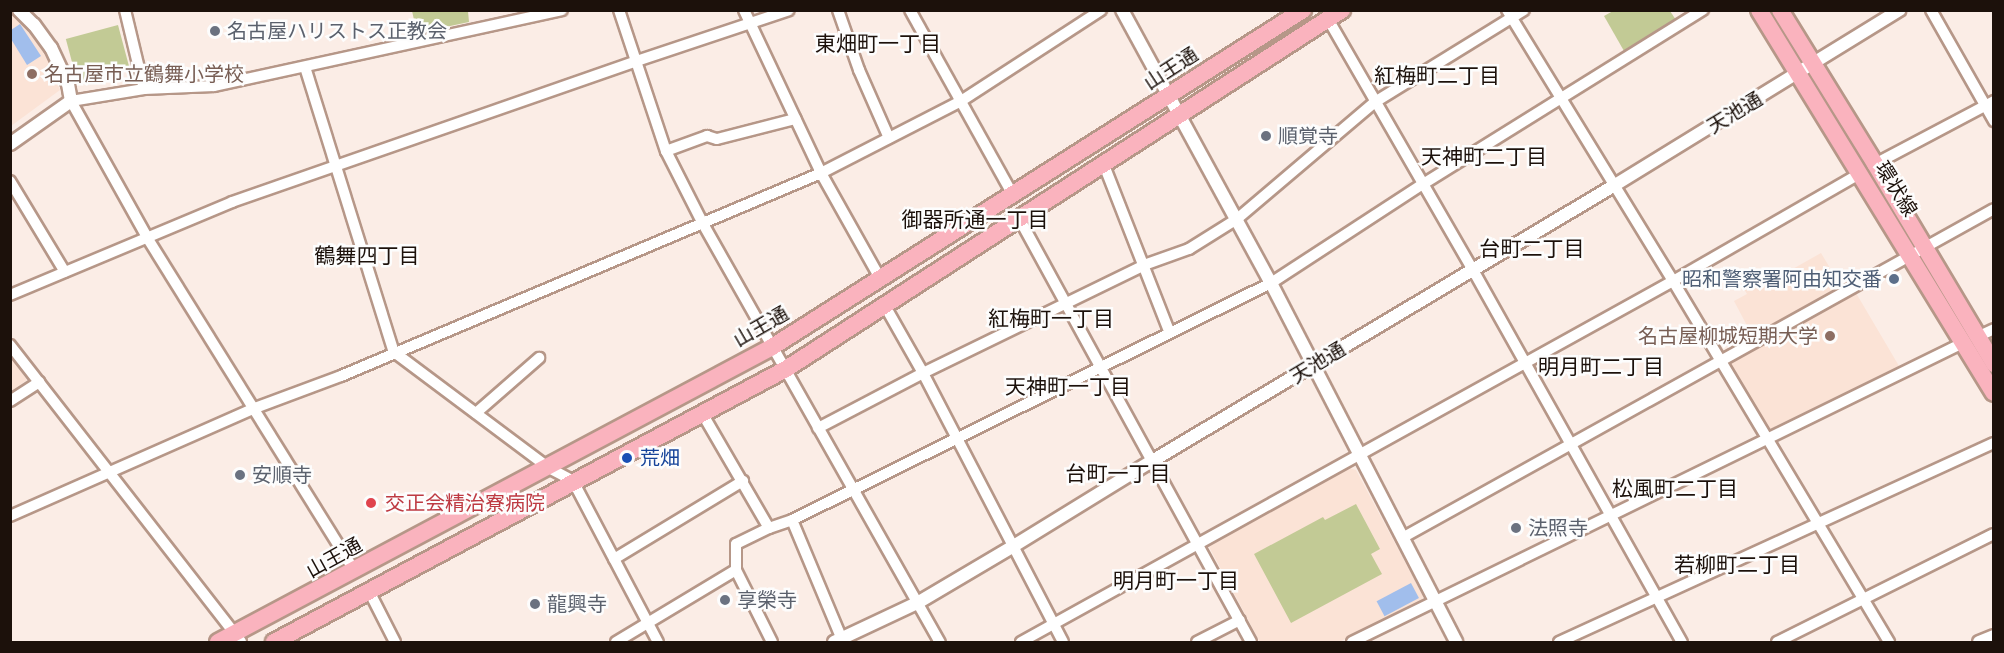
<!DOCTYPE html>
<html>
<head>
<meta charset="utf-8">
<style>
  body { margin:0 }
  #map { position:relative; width:2004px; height:653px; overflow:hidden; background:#fbede6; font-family:"Space Grotesk","Noto Sans JP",sans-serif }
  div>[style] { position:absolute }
  .built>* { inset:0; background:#fbe3d6 }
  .green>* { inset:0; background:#c2ca95; transform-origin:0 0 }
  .water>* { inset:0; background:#a1beec; transform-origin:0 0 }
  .roads { filter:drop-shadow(2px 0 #b69788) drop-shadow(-2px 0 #b69788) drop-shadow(0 2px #b69788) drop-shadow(0 -2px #b69788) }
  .minor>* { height:10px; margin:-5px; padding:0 5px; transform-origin:5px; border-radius:5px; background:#fff }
  .tertiary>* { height:12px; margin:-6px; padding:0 6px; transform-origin:6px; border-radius:6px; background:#fff }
  .primary>* { height:16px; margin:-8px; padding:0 8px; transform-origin:8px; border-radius:8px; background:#fab3be }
  .dots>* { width:16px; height:16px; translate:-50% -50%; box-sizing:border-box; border:3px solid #fdfdfd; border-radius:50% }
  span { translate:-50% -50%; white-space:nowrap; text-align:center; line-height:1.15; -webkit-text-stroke:5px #fdfdfd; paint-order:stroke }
  .worship-label { font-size:20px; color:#5b616d }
  .left { translate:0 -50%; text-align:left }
  .street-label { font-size:20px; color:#1c110b }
  .education-label { font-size:20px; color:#785e54 }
  .right { translate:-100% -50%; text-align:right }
  .service-label { font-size:20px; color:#4e5e75 }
  .transit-label { font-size:20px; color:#164399 }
  .health-label { font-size:20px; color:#be3a42 }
  .neighbourhood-label { font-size:21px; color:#1c110b }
  .frame { position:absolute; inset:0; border:12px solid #1c110b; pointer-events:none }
</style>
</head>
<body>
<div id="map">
  <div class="built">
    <i style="clip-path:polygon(11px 10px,32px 33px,48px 59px,60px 90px,11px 126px)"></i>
    <i style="clip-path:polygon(1821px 253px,1842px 288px,1753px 337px,1734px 301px,1747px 294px,1744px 289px,1769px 275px,1773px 280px)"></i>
    <i style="clip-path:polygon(1856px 293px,1899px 366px,1767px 431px,1729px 367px,1730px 364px)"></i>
    <i style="clip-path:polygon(11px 357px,27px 380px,11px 391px,10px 391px)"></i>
    <i style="clip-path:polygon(1349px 468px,1356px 470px,1423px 596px,1422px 602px,1339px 642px,1260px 642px,1208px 545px)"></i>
  </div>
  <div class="green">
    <i style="clip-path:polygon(412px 11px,468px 11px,469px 22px,417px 33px)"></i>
    <i style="clip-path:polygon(1613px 11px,1670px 11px,1676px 20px,1624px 51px,1604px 16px)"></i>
    <i style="left:118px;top:25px;width:46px;height:54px;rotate:75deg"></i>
    <i style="clip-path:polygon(1356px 504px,1380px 549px,1371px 554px,1382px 574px,1291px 623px,1254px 554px,1323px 517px,1325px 520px)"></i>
  </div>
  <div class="water">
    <i style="clip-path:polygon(20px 24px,41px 56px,27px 65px,11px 39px,11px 30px)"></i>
    <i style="left:1411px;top:583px;width:17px;height:39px;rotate:62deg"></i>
  </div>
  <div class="roads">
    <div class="minor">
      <i style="left:125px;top:10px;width:81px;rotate:76.5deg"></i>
      <i style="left:619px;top:10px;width:149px;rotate:71.6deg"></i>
      <i style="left:666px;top:151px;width:80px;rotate:63.1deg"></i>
      <i style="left:702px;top:222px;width:483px;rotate:60.5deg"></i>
      <i style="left:744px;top:10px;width:180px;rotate:64.7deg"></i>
      <i style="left:821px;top:173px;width:123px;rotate:60.7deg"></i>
      <i style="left:838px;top:10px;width:64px;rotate:70.7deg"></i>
      <i style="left:859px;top:70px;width:74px;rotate:66.2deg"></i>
      <i style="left:910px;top:10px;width:212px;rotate:60.9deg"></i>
      <i style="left:1507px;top:10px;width:318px;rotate:58.5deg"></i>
      <i style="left:1673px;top:281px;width:421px;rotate:59.1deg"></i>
      <i style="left:1931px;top:10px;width:128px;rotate:60.4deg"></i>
      <i style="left:1328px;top:19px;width:290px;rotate:60deg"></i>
      <i style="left:1473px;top:270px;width:427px;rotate:60.7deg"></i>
      <i style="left:305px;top:67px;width:299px;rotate:72.7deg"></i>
      <i style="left:394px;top:352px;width:194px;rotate:36.8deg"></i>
      <i style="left:549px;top:468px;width:27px;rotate:28deg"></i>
      <i style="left:573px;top:481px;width:182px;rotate:62.2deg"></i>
      <i style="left:666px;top:151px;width:44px;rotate:-20.1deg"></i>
      <i style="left:707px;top:136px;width:10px;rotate:17deg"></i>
      <i style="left:717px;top:139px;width:81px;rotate:-14.4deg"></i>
      <i style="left:1875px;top:164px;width:135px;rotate:-27.9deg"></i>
      <i style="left:1104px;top:165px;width:180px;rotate:68.6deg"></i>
      <i style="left:10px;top:181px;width:106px;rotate:58.9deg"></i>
      <i style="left:1020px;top:220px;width:481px;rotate:61.3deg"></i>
      <i style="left:10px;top:295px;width:241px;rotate:-22.7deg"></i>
      <i style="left:232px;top:202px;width:426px;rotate:-19.2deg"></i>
      <i style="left:634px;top:62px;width:163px;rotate:-18.5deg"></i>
      <i style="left:885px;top:306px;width:77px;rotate:60.4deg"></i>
      <i style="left:923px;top:373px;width:303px;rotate:62.5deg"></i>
      <i style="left:1977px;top:337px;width:19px;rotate:-25deg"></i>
      <i style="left:10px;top:345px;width:376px;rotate:52.1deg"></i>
      <i style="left:10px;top:401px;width:35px;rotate:-33deg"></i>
      <i style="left:476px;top:413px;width:84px;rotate:-41.1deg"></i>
      <i style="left:702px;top:413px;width:133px;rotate:59.8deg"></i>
      <i style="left:818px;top:428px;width:119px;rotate:-27.6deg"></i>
      <i style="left:923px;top:373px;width:246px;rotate:-26deg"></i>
      <i style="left:1144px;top:265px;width:48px;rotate:-19.6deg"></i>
      <i style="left:1189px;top:249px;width:57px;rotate:-32deg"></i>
      <i style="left:1237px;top:219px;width:181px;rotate:-40.3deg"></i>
      <i style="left:1375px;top:102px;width:175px;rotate:-31.7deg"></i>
      <i style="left:10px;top:516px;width:268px;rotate:-23.8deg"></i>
      <i style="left:255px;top:408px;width:92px;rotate:-20.4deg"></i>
      <i style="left:341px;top:376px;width:521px;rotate:-22.92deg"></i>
      <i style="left:821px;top:173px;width:157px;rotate:-27.2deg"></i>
      <i style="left:961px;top:101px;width:167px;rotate:-33deg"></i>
      <i style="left:792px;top:520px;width:132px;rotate:67.3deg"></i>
      <i style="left:1402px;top:538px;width:677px;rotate:-29.06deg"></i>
      <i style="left:614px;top:559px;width:151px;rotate:-31.2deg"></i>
      <i style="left:354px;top:570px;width:392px;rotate:-121.9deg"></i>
      <i style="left:147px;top:237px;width:156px;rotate:-119.2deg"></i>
      <i style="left:71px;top:101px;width:74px;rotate:-9.3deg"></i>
      <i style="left:144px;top:89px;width:70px;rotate:-2.5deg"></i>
      <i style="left:214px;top:86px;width:356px;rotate:-12.3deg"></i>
      <i style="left:370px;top:593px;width:55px;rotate:63deg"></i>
      <i style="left:616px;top:642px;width:140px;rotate:-31deg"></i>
      <i style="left:772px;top:642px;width:80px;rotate:-116.6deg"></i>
      <i style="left:736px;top:570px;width:26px;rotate:-90deg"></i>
      <i style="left:736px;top:544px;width:37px;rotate:-26deg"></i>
      <i style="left:769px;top:528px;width:24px;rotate:-19deg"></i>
      <i style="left:792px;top:520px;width:534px;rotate:-26.33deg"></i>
      <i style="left:1271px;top:283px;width:181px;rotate:-33.1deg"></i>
      <i style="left:1423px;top:184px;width:330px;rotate:-31.9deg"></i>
      <i style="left:1021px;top:642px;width:745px;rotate:-28.97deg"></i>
      <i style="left:1673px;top:281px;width:217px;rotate:-29.9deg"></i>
      <i style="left:1197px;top:642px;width:48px;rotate:-27.1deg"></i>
      <i style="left:1352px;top:642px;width:680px;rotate:-26.08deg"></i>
      <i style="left:1559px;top:642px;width:478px;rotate:-24.6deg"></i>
      <i style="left:1777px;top:642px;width:242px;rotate:-26.5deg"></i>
    </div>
    <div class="tertiary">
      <i style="left:1122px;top:10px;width:311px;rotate:61.4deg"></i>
      <i style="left:1271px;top:283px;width:404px;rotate:62.7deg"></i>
      <i style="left:10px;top:144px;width:75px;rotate:-35.2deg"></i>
      <i style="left:71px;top:101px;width:17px;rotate:-100deg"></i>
      <i style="left:68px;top:84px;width:40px;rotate:-115deg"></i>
      <i style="left:51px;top:48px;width:29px;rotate:-126deg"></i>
      <i style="left:34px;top:25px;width:21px;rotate:-135deg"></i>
      <i style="left:834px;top:642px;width:94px;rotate:-25.2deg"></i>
      <i style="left:919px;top:602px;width:108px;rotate:-30.6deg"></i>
      <i style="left:1012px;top:547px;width:164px;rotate:-31.6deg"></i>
      <i style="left:1152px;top:461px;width:539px;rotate:-30.8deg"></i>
      <i style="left:1615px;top:185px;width:334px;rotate:-31.6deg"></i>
      <i style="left:1979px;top:642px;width:16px;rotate:-22deg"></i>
    </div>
    <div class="primary">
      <i style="left:1759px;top:10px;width:449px;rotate:58.5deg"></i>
      <i style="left:1780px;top:10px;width:181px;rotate:58.3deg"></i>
      <i style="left:1875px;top:164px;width:233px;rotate:59.2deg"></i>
      <i style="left:218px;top:642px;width:628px;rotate:-28.03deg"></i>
      <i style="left:772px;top:347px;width:629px;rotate:-32.4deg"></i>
      <i style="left:274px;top:642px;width:580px;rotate:-28.07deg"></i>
      <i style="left:786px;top:369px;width:662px;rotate:-32.85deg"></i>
    </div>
  </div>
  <div class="dots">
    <i style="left:215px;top:31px;background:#6b7280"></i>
    <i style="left:32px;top:74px;background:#8d6e63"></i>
    <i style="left:1266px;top:136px;background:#6b7280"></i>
    <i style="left:1894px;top:279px;background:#5c6f8a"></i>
    <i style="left:1830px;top:336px;background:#8d6e63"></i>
    <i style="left:627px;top:458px;background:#1a4fb4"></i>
    <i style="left:240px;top:475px;background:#6b7280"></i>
    <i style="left:371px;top:503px;background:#e0444e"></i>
    <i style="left:1516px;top:528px;background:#6b7280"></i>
    <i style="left:725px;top:600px;background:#6b7280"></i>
    <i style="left:535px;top:604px;background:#6b7280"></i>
  </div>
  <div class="worship-label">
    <span class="left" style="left:227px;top:31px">名古屋ハリストス正教会</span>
    <span class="left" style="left:1278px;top:136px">順覚寺</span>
    <span class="left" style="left:252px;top:475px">安順寺</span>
    <span class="left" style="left:1528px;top:528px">法照寺</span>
    <span class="left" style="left:737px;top:600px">享榮寺</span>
    <span class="left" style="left:547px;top:604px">龍興寺</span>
  </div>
  <div class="street-label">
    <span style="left:1171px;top:69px;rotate:-33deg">山王通</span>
    <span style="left:1735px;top:113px;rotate:-31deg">天池通</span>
    <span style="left:1896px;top:189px;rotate:58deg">環状線</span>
    <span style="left:761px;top:327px;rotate:-30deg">山王通</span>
    <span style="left:1318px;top:363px;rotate:-31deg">天池通</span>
    <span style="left:334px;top:558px;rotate:-29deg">山王通</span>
  </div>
  <div class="education-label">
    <span class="left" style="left:44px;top:74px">名古屋市立鶴舞小学校</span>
    <span class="right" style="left:1818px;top:336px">名古屋柳城短期大学</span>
  </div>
  <div class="service-label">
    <span class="right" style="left:1882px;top:279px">昭和警察署阿由知交番</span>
  </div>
  <div class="transit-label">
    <span class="left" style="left:640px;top:458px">荒畑</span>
  </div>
  <div class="health-label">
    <span class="left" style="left:385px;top:503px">交正会精治寮病院</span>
  </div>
  <div class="neighbourhood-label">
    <span style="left:878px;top:44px">東畑町一丁目</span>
    <span style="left:1437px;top:76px">紅梅町二丁目</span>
    <span style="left:1484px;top:157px">天神町二丁目</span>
    <span style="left:975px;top:220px">御器所通一丁目</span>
    <span style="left:1532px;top:249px">台町二丁目</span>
    <span style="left:367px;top:256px">鶴舞四丁目</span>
    <span style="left:1051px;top:319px">紅梅町一丁目</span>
    <span style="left:1601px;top:367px">明月町二丁目</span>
    <span style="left:1068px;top:387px">天神町一丁目</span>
    <span style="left:1118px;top:474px">台町一丁目</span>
    <span style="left:1675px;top:489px">松風町二丁目</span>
    <span style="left:1737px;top:565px">若柳町二丁目</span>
    <span style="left:1176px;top:581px">明月町一丁目</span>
  </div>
  <div class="frame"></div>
</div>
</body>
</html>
